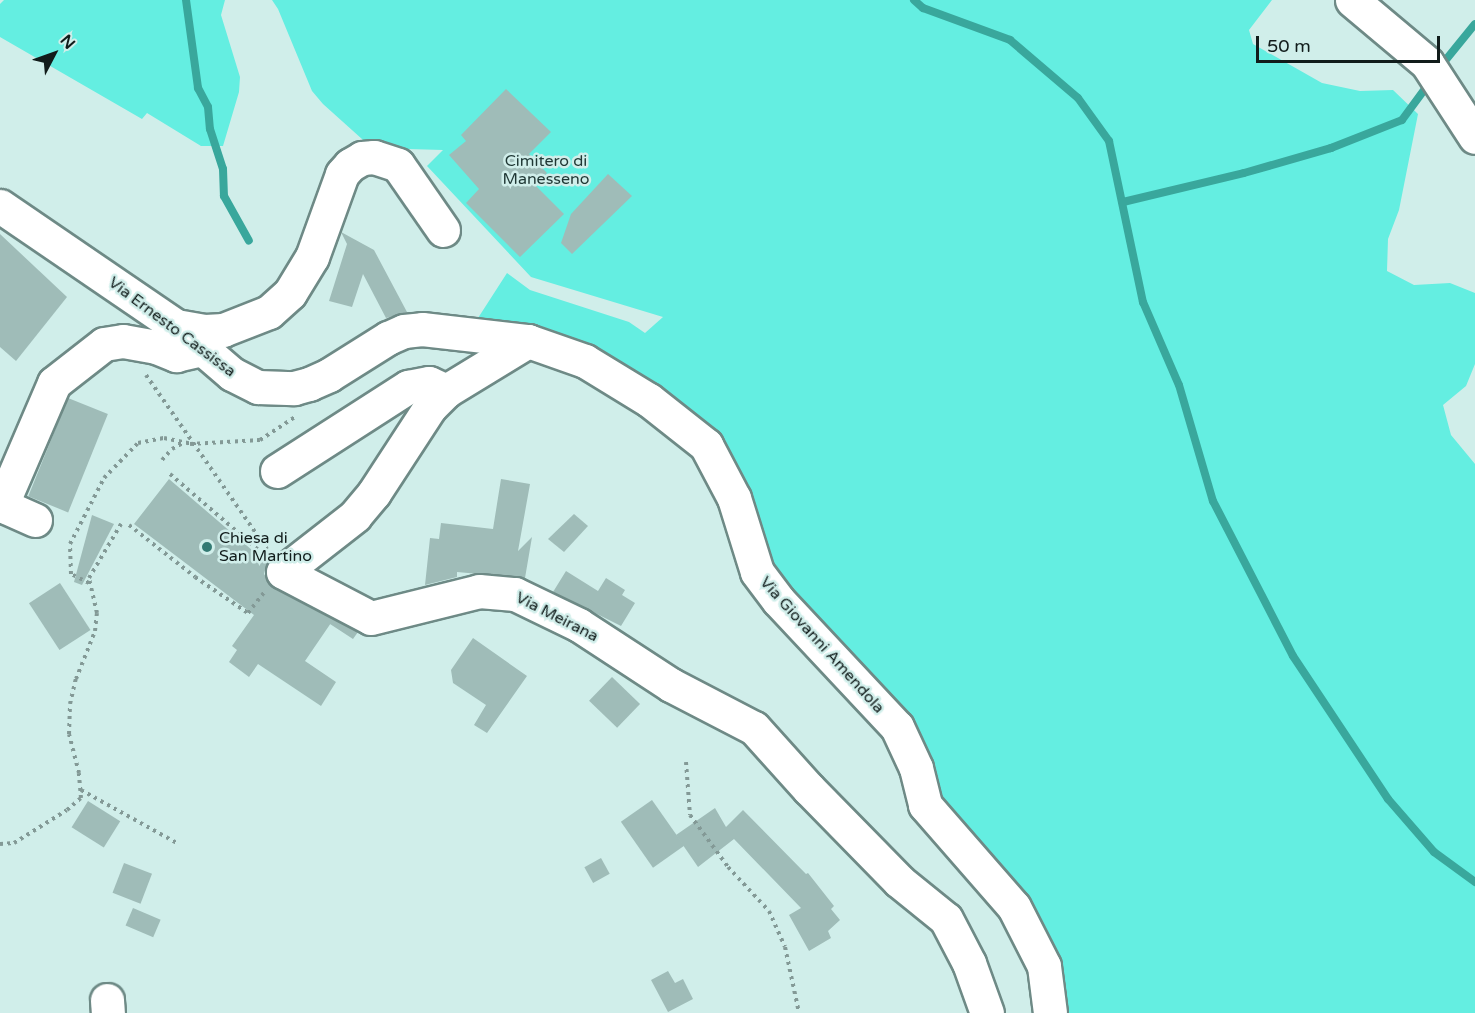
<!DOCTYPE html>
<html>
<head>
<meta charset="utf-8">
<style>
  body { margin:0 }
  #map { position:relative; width:1475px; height:1013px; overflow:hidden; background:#d0eeea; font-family:"Varela Round",sans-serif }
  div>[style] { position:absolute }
  .green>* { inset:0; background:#64eee1 }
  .stream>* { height:8px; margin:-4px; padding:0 4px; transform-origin:4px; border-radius:4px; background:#39a79c }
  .building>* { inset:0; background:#9fbcb8; transform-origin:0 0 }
  .path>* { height:4px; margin-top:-2px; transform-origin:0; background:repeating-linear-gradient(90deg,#839996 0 3px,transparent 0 7.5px) }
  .roads { filter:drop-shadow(2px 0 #6e8a86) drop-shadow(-2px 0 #6e8a86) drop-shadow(0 2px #6e8a86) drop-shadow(0 -2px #6e8a86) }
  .minor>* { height:33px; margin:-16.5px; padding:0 16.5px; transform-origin:16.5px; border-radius:16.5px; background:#fff }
  .dots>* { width:16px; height:16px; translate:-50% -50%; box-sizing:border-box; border:3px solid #d0eeea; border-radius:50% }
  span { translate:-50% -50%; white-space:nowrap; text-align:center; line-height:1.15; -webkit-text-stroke:5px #d0eeea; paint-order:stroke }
  .park-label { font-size:16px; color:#1f3734 }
  .street-label { font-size:16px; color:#111c1b }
  .poi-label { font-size:16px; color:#111c1b }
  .left { translate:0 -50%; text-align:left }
  .north { position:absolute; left:24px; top:24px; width:60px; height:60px; -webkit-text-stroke:4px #d0eeea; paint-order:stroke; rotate:49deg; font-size:16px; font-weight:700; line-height:24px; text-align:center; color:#111c1b }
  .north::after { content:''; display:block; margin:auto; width:21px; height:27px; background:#111c1b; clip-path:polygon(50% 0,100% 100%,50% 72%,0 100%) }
  .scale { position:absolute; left:1256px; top:36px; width:184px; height:27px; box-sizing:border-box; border:3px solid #111c1b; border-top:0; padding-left:8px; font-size:18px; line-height:21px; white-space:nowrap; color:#111c1b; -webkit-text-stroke:4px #d0eeea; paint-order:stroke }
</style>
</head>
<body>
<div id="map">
  <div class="green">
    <i style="clip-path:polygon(4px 0,225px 0,221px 15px,240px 77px,239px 92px,223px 146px,201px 146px,147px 113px,142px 119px,0 37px,0 4px)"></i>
    <i style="clip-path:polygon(272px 0,1272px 0,1249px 30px,1253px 44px,1322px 83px,1360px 91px,1393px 90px,1418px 114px,1399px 210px,1388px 239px,1387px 271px,1414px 285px,1450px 283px,1475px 293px,1475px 364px,1466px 386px,1443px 405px,1451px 435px,1475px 464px,1475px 1013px,1063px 1013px,950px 817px,915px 747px,773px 597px,728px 460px,544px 333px,478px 318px,507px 273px,530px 290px,629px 322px,645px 333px,663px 317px,531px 277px,427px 166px,443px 150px,372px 148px,323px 104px,312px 91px,278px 9px)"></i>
  </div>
  <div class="stream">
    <i style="left:186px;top:0;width:89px;rotate:82.2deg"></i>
    <i style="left:198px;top:88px;width:21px;rotate:62deg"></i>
    <i style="left:208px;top:107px;width:22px;rotate:85deg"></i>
    <i style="left:210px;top:129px;width:42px;rotate:72deg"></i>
    <i style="left:223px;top:169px;width:27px;rotate:88deg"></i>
    <i style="left:224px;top:196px;width:51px;rotate:60.9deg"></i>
    <i style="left:914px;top:0;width:12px;rotate:42deg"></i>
    <i style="left:923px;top:8px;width:93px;rotate:20.2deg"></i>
    <i style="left:1010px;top:40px;width:89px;rotate:40.5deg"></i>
    <i style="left:1078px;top:98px;width:53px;rotate:54.2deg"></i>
    <i style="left:1109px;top:141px;width:165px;rotate:78.1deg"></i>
    <i style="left:1143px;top:302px;width:90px;rotate:66.6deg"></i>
    <i style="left:1179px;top:385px;width:121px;rotate:73.7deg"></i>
    <i style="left:1213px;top:501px;width:174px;rotate:62.7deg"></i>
    <i style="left:1293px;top:656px;width:172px;rotate:56.4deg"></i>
    <i style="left:1388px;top:799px;width:70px;rotate:49deg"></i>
    <i style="left:1434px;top:852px;width:51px;rotate:36.2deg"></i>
    <i style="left:1440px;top:67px;width:55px;rotate:-50.9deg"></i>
    <i style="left:1123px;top:202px;width:124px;rotate:-13.5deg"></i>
    <i style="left:1244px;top:173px;width:91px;rotate:-16deg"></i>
    <i style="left:1331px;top:148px;width:76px;rotate:-21.5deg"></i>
    <i style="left:1402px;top:120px;width:47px;rotate:-53.6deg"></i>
  </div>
  <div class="building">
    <i style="clip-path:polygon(506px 89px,551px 132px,529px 154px,547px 173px,535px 185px,564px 214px,520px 257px,466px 203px,479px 189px,449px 155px,466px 141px,461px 135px)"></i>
    <i style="clip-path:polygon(608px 174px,632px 196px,572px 254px,561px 243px,571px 214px)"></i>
    <i style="clip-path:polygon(341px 232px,374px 250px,407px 312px,386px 318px,363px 274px,352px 307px,329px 301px,347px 244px)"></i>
    <i style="clip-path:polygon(0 234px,67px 297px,16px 361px,0 347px)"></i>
    <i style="left:68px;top:398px;width:43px;height:106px;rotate:22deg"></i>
    <i style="clip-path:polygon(169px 479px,267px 563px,264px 574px,274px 588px,358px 632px,353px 639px,330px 624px,333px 620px,305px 661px,336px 682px,321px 706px,258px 664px,249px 677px,229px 662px,237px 650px,232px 646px,254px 615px,134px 524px)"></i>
    <i style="clip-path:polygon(501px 479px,530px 484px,518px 551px,532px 537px,525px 578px,457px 572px,457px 577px,425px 585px,430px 538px,439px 539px,441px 523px,493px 529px)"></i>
    <i style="clip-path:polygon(574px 514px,588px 526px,564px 552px,548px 539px)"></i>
    <i style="clip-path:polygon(92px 515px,114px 524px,82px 585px,74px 582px)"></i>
    <i style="clip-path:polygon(566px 571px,598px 591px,606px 578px,625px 590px,622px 595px,635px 603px,621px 626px,553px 592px)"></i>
    <i style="left:60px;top:583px;width:56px;height:37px;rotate:57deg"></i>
    <i style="clip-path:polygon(473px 638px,527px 676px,487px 733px,474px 725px,486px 705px,453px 683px,451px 670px)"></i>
    <i style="left:612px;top:677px;width:39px;height:33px;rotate:44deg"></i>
    <i style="left:652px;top:800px;width:56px;height:38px;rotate:55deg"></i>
    <i style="left:88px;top:801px;width:38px;height:31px;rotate:32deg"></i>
    <i style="clip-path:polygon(715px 808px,726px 827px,743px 810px,806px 874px,808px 873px,834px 906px,831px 909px,840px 920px,828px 931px,831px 938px,809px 951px,789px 915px,801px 908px,734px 839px,698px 867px,676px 835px)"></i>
    <i style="left:601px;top:858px;width:18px;height:19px;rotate:61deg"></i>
    <i style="left:124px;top:863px;width:30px;height:32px;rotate:21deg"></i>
    <i style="left:133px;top:908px;width:30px;height:19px;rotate:23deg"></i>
    <i style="clip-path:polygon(668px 971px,675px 983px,683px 979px,693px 999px,668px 1012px,651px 980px)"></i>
  </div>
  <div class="path">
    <i style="left:146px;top:375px;width:212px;rotate:55.2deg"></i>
    <i style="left:190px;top:444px;width:70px;rotate:-3.3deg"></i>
    <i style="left:260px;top:440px;width:42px;rotate:-33.3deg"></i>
    <i style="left:162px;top:460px;width:15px;rotate:-48deg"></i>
    <i style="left:172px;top:449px;width:13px;rotate:-29deg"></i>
    <i style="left:170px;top:474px;width:121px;rotate:40.7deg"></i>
    <i style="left:129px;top:525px;width:84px;rotate:38.2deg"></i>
    <i style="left:195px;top:577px;width:64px;rotate:34.2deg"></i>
    <i style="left:248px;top:613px;width:28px;rotate:-52deg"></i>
    <i style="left:89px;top:583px;width:20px;rotate:-153deg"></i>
    <i style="left:71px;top:574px;width:30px;rotate:-92deg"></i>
    <i style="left:70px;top:544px;width:74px;rotate:-62.7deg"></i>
    <i style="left:104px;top:478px;width:49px;rotate:-45.8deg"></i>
    <i style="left:138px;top:443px;width:26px;rotate:-11deg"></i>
    <i style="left:164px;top:438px;width:29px;rotate:12deg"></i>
    <i style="left:686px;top:762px;width:53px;rotate:85.7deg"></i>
    <i style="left:690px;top:815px;width:64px;rotate:53.8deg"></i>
    <i style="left:728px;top:867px;width:60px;rotate:47deg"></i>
    <i style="left:769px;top:911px;width:39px;rotate:66deg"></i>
    <i style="left:785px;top:947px;width:67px;rotate:78deg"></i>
    <i style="left:81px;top:790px;width:110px;rotate:28.9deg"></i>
    <i style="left:0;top:844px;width:14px;rotate:-4deg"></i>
    <i style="left:14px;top:843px;width:62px;rotate:-31.9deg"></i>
    <i style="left:67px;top:810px;width:18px;rotate:-41deg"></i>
    <i style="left:81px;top:798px;width:25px;rotate:-95deg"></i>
    <i style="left:79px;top:773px;width:40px;rotate:-104.4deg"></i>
    <i style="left:69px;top:734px;width:30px;rotate:-88deg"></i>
    <i style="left:70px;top:704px;width:26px;rotate:-77deg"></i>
    <i style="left:76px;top:679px;width:52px;rotate:-68.4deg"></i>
    <i style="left:95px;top:631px;width:18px;rotate:-84deg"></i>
    <i style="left:97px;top:613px;width:36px;rotate:-103deg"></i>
    <i style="left:89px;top:578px;width:63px;rotate:-59.3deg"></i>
  </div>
  <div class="roads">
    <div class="minor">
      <i style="left:1352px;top:0;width:98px;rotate:40deg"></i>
      <i style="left:1427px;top:63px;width:88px;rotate:57deg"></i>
      <i style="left:0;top:206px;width:213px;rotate:34.3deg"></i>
      <i style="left:176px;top:326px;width:74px;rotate:40.6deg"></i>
      <i style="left:232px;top:374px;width:29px;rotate:27deg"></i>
      <i style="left:258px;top:387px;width:36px;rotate:2deg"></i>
      <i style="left:294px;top:388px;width:16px;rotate:-15deg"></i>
      <i style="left:309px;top:384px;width:22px;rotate:-24deg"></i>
      <i style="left:329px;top:375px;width:70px;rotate:-32.1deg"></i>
      <i style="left:388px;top:338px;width:17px;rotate:-24deg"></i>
      <i style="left:404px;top:331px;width:18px;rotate:-6deg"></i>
      <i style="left:422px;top:329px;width:107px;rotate:6.5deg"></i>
      <i style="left:528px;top:341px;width:60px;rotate:19.3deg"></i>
      <i style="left:585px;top:361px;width:75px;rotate:31.4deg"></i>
      <i style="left:649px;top:400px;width:73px;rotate:38.3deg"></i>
      <i style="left:706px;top:445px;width:60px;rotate:62.2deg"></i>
      <i style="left:734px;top:498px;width:77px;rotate:72.7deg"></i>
      <i style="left:757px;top:572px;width:35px;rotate:53deg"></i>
      <i style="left:778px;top:600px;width:174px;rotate:46.9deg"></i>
      <i style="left:897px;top:727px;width:45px;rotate:65.1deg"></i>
      <i style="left:916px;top:768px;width:38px;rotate:76deg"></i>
      <i style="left:925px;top:805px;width:135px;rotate:48.9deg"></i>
      <i style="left:1014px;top:907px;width:66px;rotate:63deg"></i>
      <i style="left:1044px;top:966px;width:47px;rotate:82.7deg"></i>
      <i style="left:176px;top:326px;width:29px;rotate:10deg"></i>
      <i style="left:205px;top:331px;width:18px;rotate:-3deg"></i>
      <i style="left:223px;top:330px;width:49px;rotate:-21.4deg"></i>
      <i style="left:269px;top:312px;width:28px;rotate:-42deg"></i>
      <i style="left:290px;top:293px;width:42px;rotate:-58.6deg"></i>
      <i style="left:312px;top:257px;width:88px;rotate:-70.1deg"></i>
      <i style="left:342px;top:174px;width:12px;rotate:-48deg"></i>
      <i style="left:350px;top:165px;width:14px;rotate:-30deg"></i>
      <i style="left:362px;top:158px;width:12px;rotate:-5deg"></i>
      <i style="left:374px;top:157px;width:25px;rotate:18deg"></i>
      <i style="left:398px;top:165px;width:79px;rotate:55.3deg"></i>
      <i style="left:528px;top:341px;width:96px;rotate:148.6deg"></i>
      <i style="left:446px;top:391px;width:23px;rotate:135deg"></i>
      <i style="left:430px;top:407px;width:103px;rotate:123.1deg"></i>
      <i style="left:374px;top:493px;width:30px;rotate:130deg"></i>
      <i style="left:355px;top:516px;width:91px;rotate:142.1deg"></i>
      <i style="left:283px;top:572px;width:99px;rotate:27.6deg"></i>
      <i style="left:371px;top:618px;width:111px;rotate:-14deg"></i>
      <i style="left:479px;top:591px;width:36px;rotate:5deg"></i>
      <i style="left:515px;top:594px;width:71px;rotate:25.8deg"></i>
      <i style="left:579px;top:625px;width:110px;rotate:33.1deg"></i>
      <i style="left:671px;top:685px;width:93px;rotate:27.4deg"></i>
      <i style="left:754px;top:728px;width:82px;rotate:48deg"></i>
      <i style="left:809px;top:789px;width:129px;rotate:45.6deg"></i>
      <i style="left:899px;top:881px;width:60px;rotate:39deg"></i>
      <i style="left:946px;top:919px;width:50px;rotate:62.4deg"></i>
      <i style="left:969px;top:963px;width:53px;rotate:70.2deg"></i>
      <i style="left:277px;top:471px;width:156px;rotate:-32.7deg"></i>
      <i style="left:408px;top:387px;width:21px;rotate:-11deg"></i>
      <i style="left:429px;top:383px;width:19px;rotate:25deg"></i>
      <i style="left:35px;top:520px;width:32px;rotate:-156deg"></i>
      <i style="left:6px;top:507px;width:10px;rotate:-96deg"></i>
      <i style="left:5px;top:497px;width:124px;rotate:-66.7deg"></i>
      <i style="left:54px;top:383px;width:63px;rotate:-38deg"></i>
      <i style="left:104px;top:344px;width:19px;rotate:-9deg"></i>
      <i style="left:123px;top:341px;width:34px;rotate:10deg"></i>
      <i style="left:156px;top:347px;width:22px;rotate:22deg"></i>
      <i style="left:176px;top:355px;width:27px;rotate:-13deg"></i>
      <i style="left:107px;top:1000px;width:13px;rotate:86deg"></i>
    </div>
  </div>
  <div class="dots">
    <i style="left:207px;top:547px;background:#337a73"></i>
  </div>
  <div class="park-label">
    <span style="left:546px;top:170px">Cimitero di<br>Manesseno</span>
  </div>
  <div class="street-label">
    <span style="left:172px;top:327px;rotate:37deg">Via Ernesto Cassissa</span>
    <span style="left:557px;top:617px;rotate:27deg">Via Meirana</span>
    <span style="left:822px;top:645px;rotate:48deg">Via Giovanni Amendola</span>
  </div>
  <div class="poi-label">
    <span class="left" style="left:219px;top:547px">Chiesa di<br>San Martino</span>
  </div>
  <div class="north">N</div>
  <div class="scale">50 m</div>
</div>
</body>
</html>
